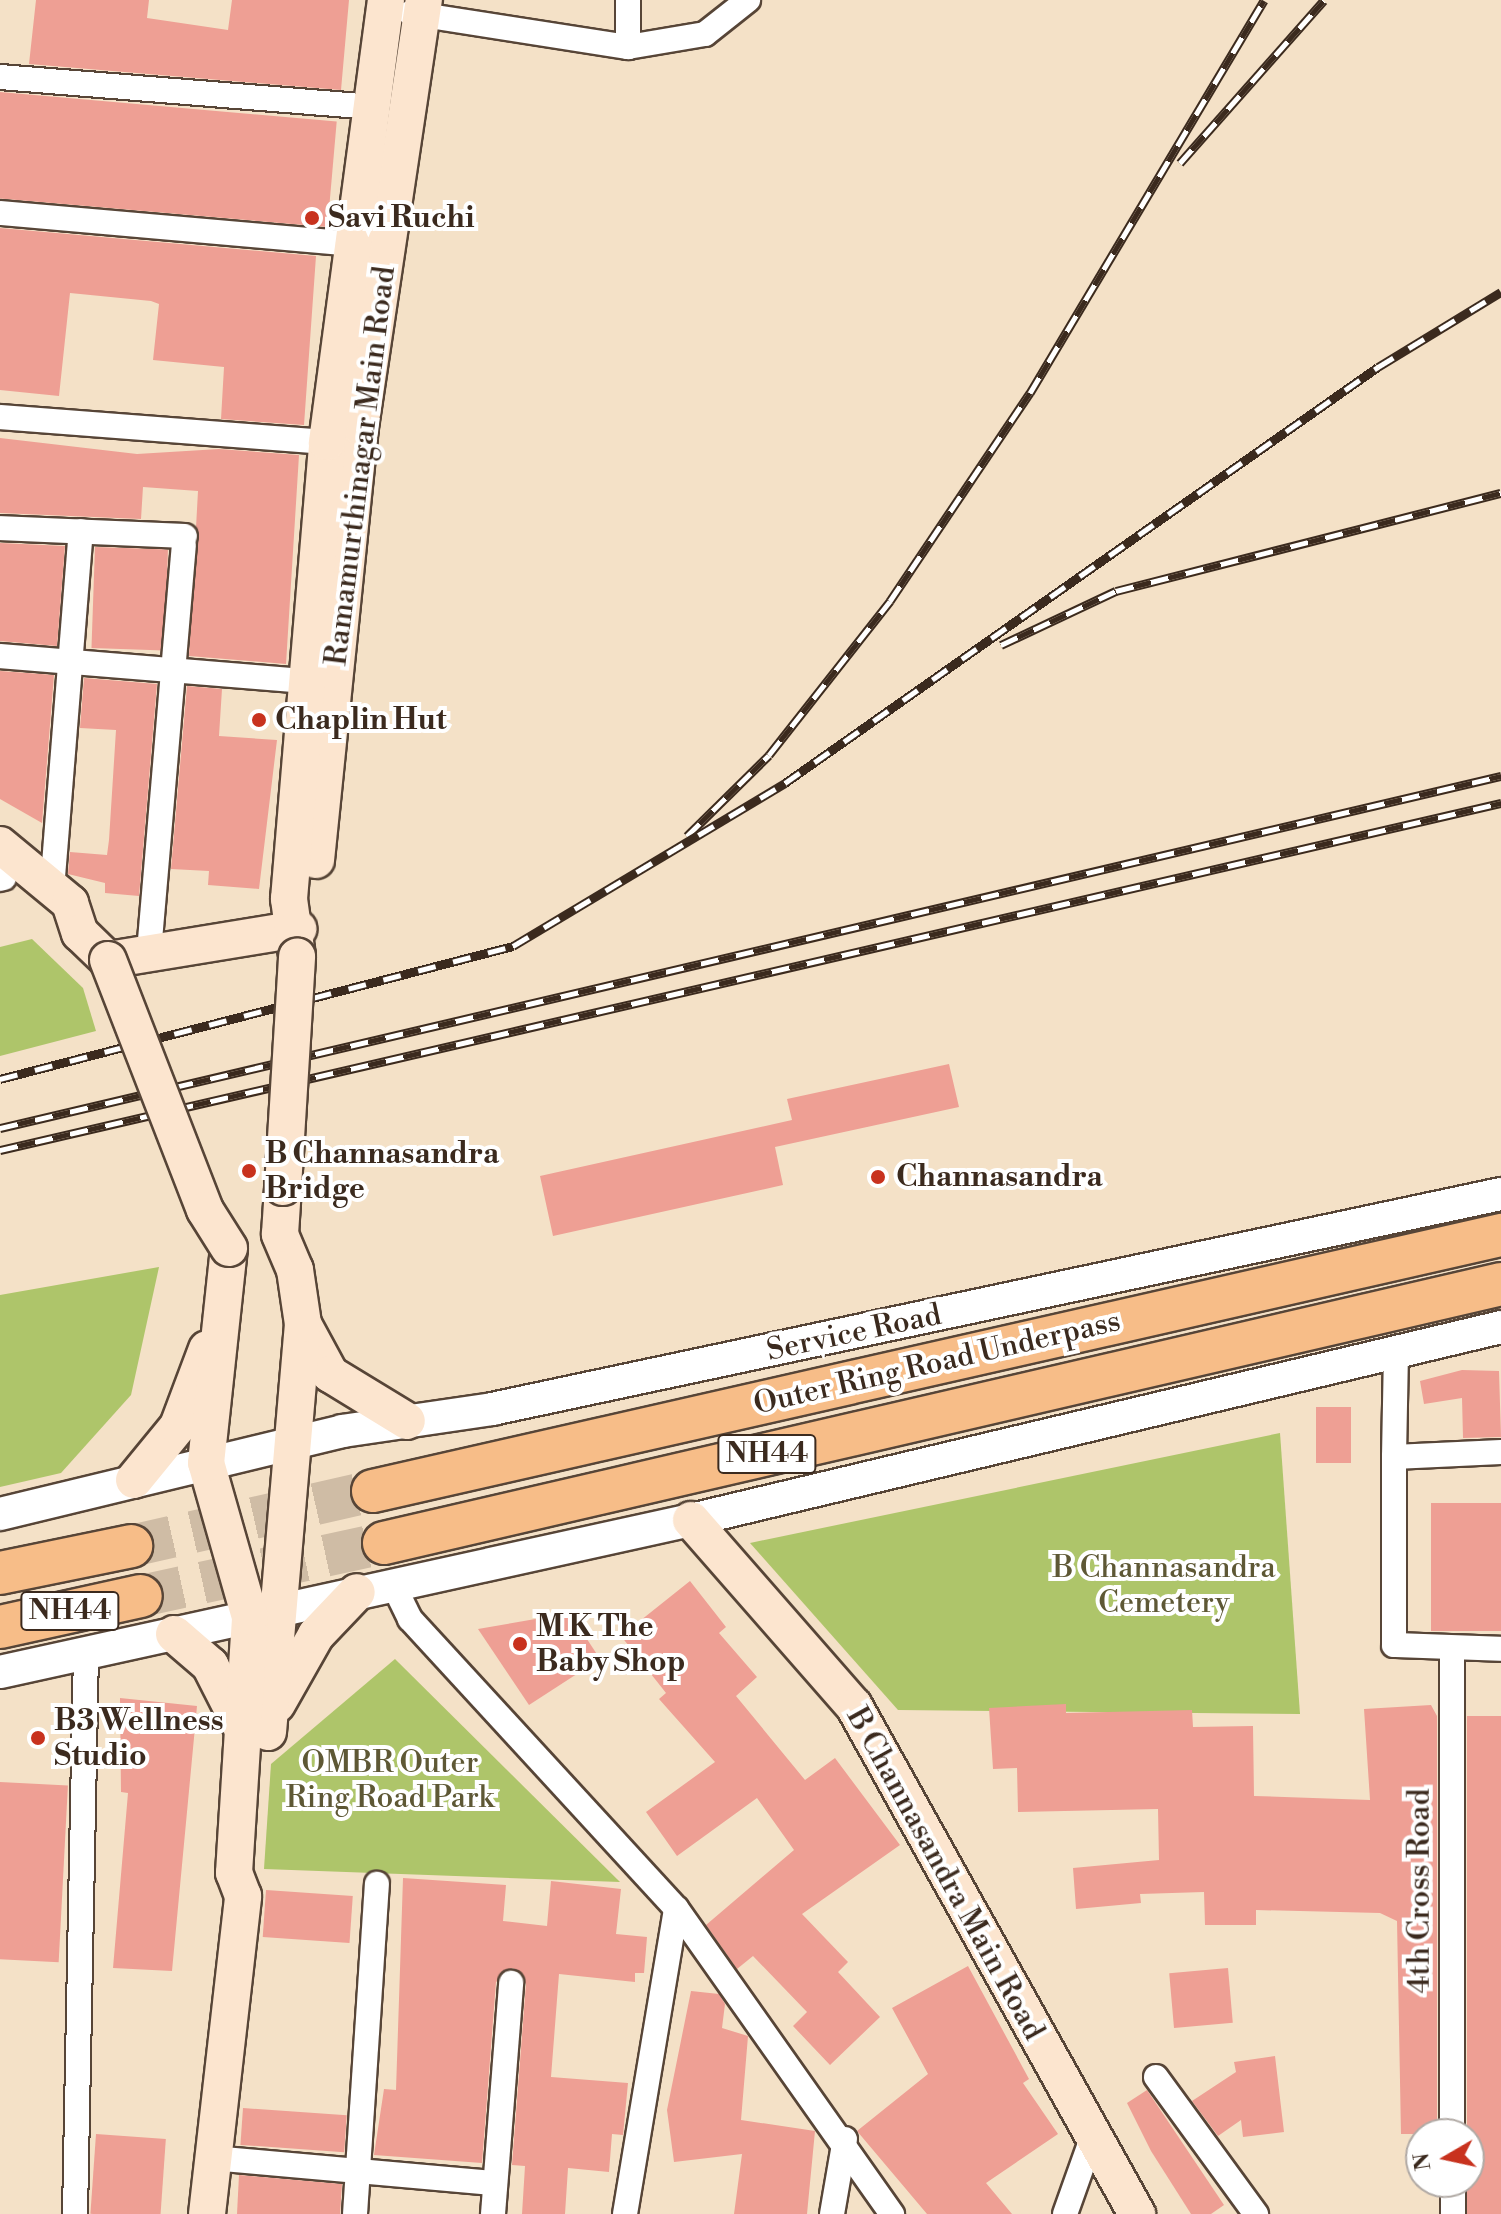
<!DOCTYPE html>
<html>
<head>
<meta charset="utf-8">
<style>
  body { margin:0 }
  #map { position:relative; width:1501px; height:2214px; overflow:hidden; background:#f4e1c7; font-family:"Libre Bodoni",serif }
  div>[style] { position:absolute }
  .green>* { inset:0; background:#aec56a }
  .building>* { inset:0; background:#ee9f94; transform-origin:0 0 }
  .trunk-tunnel>* { height:42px; margin-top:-21px; transform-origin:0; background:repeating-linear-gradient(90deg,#cfbca5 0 42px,transparent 0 63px) }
  .roads { filter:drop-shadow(2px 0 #574537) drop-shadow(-2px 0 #574537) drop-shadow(0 2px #574537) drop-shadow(0 -2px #574537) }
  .minor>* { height:24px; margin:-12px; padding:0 12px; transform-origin:12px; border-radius:12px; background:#fff }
  .tertiary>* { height:32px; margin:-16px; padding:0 16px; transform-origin:16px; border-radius:16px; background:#fff }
  .secondary>* { height:36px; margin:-18px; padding:0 18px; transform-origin:18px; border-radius:18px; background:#fce5cf }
  .trunk>* { height:42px; margin:-21px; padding:0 21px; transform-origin:21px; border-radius:21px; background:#f7bd88 }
  .rail>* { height:9px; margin-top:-4.5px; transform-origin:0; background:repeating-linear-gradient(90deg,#fff 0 18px,#3b2a1e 0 36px); box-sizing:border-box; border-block:2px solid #3b2a1e }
  .bridges { filter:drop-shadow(2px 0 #574537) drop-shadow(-2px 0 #574537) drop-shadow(0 2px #574537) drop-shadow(0 -2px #574537) }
  .secondary-bridge>* { height:36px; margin:-18px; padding:0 18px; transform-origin:18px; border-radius:18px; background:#fce5cf }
  .dots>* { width:22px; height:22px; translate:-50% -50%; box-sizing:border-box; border:4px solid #fff; border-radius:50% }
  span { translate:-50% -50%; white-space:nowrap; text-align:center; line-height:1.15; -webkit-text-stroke:8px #fff; paint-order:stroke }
  .shield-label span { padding:2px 6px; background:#fff; border:2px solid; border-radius:6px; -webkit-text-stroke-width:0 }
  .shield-label { font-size:28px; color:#3b2a1e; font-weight:700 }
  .poi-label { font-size:30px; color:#3b2a1e; font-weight:700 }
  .left { translate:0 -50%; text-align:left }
  .street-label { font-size:30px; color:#3b2a1e }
  .park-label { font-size:30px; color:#5e5835 }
  .north { position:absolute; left:1405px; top:2118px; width:80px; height:80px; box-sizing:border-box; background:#fff; border:2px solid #b1aaa5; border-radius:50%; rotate:261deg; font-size:22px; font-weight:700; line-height:32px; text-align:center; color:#3b2a1e }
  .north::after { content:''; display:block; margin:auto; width:28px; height:36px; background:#c8321e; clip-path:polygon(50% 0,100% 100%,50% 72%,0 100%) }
</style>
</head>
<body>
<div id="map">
  <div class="green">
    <i style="clip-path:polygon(32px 939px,83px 988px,96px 1031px,0 1056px,0 947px)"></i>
    <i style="clip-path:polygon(159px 1267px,131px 1395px,61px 1473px,0 1487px,0 1295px)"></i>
    <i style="clip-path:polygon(1280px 1433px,1300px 1714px,898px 1710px,750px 1543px)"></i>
    <i style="clip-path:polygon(395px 1659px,620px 1882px,264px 1869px,271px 1764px)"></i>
  </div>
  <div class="building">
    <i style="clip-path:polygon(36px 0,149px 0,147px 18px,228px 30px,232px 0,349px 0,341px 90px,29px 64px)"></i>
    <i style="left:0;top:92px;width:338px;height:106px;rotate:5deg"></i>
    <i style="clip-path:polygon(0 228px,316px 256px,304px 425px,221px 419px,224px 367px,153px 360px,159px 304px,151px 301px,70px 293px,59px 396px,0 390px)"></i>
    <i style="clip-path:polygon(0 438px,137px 454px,219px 449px,299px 455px,286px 664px,189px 656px,198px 491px,143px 487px,141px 519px,0 513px)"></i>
    <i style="clip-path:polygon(0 543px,65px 546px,57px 646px,0 641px)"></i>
    <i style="left:95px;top:547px;width:73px;height:101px;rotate:2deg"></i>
    <i style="clip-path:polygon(0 671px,54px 675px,42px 823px,0 799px)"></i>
    <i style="clip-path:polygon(84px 678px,157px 684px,139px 896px,105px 893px,105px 883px,68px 874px,70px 852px,107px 855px,109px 840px,116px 730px,80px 728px)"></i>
    <i style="clip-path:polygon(187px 686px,222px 689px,219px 736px,277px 740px,259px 889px,208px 885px,209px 871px,171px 869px)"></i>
    <i style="clip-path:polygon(949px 1064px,959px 1107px,775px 1147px,783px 1185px,553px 1236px,540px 1176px,792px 1120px,787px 1099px)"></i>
    <i style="clip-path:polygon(1462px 1370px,1499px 1371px,1501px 1437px,1463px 1438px,1462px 1398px,1424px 1404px,1420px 1381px)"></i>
    <i style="left:1316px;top:1407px;width:35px;height:56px"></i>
    <i style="left:1431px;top:1503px;width:70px;height:128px"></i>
    <i style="clip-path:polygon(690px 1581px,726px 1627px,719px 1633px,757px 1677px,736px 1696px,805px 1780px,835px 1758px,900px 1845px,802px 1914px,848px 1962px,838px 1972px,880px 2017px,830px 2065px,793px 2026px,807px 2012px,753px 1956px,737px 1969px,706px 1925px,794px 1850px,757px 1798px,677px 1856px,646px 1812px,715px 1762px,659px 1699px,666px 1693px,621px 1636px)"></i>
    <i style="clip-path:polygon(570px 1613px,600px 1659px,529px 1705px,478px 1629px)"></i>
    <i style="clip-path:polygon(120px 1698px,197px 1706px,172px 1971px,113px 1968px,128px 1793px,121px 1792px)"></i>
    <i style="clip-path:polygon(1066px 1704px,1066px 1713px,1192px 1710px,1193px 1727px,1253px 1726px,1254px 1796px,1370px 1800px,1364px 1709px,1431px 1705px,1437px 1716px,1437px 2134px,1401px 2134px,1397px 1921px,1380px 1913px,1256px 1910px,1256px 1925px,1205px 1925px,1204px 1892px,1140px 1894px,1141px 1903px,1076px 1909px,1073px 1868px,1159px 1860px,1158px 1809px,1018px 1812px,1017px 1768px,993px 1769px,989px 1708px)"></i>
    <i style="left:1467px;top:1716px;width:34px;height:498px"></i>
    <i style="left:0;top:1782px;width:68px;height:177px;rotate:3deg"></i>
    <i style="clip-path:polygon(403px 1878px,506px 1885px,503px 1921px,547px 1926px,551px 1881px,621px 1889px,616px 1934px,647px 1937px,644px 1973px,635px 1973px,635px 1982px,559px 1974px,551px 2077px,628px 2083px,623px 2135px,612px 2134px,609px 2172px,568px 2168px,565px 2214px,522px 2214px,525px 2166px,512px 2165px,526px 1984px,513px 1968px,496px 1982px,482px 2163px,374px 2155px,384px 2089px,396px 2090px)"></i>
    <i style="left:266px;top:1890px;width:87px;height:47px;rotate:4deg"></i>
    <i style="clip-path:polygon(968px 1966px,1029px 2079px,1023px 2083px,1058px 2134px,986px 2183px,1012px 2214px,927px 2214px,857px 2131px,928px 2074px,892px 2008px)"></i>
    <i style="left:1228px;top:1968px;width:55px;height:59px;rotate:85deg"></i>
    <i style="clip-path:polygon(691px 1991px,719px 1994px,725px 2004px,722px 2028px,748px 2036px,741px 2120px,815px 2131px,807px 2214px,734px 2214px,742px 2154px,674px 2162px,667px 2110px)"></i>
    <i style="clip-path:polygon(1275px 2056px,1284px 2132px,1243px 2137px,1241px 2120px,1218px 2136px,1192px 2101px,1236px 2072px,1234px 2062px)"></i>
    <i style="clip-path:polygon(1147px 2090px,1224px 2205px,1211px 2214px,1191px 2214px,1151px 2151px,1127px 2103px)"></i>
    <i style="left:243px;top:2108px;width:104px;height:37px;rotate:4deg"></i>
    <i style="left:96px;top:2134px;width:70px;height:80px;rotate:4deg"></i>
    <i style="clip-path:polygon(239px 2175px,342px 2184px,340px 2214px,237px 2214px)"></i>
  </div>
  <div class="trunk-tunnel">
    <i style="left:131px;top:1546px;width:248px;rotate:-12.8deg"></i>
    <i style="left:141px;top:1596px;width:249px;rotate:-12.3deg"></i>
  </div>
  <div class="roads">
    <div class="minor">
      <i style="left:410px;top:13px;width:221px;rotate:8.9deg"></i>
      <i style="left:628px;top:47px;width:78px;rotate:-9.6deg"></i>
      <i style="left:705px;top:34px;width:55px;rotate:-38.3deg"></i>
      <i style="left:628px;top:47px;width:47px;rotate:-90deg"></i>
      <i style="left:0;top:77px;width:370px;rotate:4.6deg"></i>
      <i style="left:0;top:213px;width:369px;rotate:5deg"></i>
      <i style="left:0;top:417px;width:328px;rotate:4.4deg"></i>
      <i style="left:0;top:528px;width:185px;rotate:2.5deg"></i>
      <i style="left:0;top:656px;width:307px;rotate:4.7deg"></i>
      <i style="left:0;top:879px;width:4px;rotate:-14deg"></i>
      <i style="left:52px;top:889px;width:359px;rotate:-85.4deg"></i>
      <i style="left:150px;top:940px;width:396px;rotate:-85.1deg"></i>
      <i style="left:1396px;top:1352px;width:105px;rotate:91.1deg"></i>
      <i style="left:1394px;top:1457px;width:107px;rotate:-2.7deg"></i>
      <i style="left:1394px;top:1457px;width:188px;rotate:90deg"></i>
      <i style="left:1394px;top:1645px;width:107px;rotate:2.1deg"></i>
      <i style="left:393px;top:1584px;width:39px;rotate:64deg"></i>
      <i style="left:410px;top:1619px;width:393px;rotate:47.4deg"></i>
      <i style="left:676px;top:1908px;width:375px;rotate:54.8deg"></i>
      <i style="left:1452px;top:1648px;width:486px;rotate:90deg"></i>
      <i style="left:1156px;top:2077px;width:170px;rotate:53.9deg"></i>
      <i style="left:213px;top:2158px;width:283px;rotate:5.1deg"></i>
      <i style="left:1453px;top:2182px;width:32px;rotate:90deg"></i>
      <i style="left:75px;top:2214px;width:561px;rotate:-88.88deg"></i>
      <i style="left:355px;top:2214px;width:331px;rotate:-86.2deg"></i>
      <i style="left:493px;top:2214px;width:232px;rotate:-85.5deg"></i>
      <i style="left:625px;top:2214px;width:310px;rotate:-80.5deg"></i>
      <i style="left:832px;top:2214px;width:76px;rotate:-80.2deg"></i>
      <i style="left:1065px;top:2214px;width:77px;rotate:-70.4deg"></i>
    </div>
    <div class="tertiary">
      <i style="left:0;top:1514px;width:352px;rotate:-13.6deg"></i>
      <i style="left:342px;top:1431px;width:152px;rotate:-8.3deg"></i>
      <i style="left:492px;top:1409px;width:1032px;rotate:-12.03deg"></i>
      <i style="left:0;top:1672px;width:708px;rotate:-12.41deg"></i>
      <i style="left:691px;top:1520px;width:833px;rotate:-13.4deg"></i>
    </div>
    <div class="secondary">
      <i style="left:0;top:845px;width:91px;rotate:39.6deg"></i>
      <i style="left:70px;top:903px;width:32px;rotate:72deg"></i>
      <i style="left:80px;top:933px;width:39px;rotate:44deg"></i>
      <i style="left:108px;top:960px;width:193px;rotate:-9.3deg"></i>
      <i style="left:316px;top:860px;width:435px;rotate:-84.2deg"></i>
      <i style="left:360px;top:427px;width:432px;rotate:-81.5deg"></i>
      <i style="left:297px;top:956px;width:58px;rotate:-98deg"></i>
      <i style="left:289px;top:899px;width:459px;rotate:-85.2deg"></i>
      <i style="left:327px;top:442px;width:446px;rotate:-82.4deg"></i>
      <i style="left:303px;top:1324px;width:57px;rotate:61.6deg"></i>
      <i style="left:330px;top:1374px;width:90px;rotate:31.4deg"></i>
      <i style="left:134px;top:1480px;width:70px;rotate:-50.8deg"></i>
      <i style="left:178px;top:1426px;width:82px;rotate:-69.4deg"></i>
      <i style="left:691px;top:1520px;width:247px;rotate:48.8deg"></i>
      <i style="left:854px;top:1706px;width:582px;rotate:60.88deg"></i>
      <i style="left:174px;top:1634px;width:48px;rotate:40.7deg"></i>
      <i style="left:210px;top:1665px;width:71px;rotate:63.1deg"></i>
      <i style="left:277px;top:1704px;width:79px;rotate:-60.5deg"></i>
      <i style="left:316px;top:1635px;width:59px;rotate:-46.4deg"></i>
      <i style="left:268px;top:1732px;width:409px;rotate:-85.1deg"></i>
      <i style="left:303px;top:1324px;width:55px;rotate:-98.4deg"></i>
      <i style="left:295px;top:1270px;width:39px;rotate:-113deg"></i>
      <i style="left:280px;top:1234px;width:47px;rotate:-86.3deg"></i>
      <i style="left:207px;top:2214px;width:320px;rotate:-83.5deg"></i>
      <i style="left:243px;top:1896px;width:25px;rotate:-111deg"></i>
      <i style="left:234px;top:1873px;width:256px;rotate:-86.4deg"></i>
      <i style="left:250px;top:1617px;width:160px;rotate:-105.9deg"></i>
      <i style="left:206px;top:1463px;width:216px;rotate:-83.9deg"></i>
    </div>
    <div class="trunk">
      <i style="left:373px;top:1491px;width:1157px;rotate:-12.79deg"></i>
      <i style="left:384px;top:1543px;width:1147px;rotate:-13.05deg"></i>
      <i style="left:0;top:1573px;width:134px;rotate:-11.6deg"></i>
      <i style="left:0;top:1627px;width:144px;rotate:-12.4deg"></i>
    </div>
  </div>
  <div class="rail">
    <i style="left:1180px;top:163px;width:217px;rotate:-48.5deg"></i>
    <i style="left:1001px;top:645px;width:127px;rotate:-25.2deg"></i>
    <i style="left:1116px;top:591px;width:397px;rotate:-14.3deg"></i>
    <i style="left:687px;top:836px;width:115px;rotate:-44.6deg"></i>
    <i style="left:769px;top:755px;width:196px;rotate:-51.8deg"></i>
    <i style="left:890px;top:601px;width:251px;rotate:-56.1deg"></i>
    <i style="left:1030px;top:393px;width:457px;rotate:-59.2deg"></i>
    <i style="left:0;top:1079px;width:530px;rotate:-14.53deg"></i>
    <i style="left:513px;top:946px;width:317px;rotate:-30.9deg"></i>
    <i style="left:785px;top:783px;width:724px;rotate:-35.05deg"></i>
    <i style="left:1378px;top:367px;width:144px;rotate:-31.4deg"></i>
    <i style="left:0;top:1128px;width:1542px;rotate:-13.2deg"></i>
    <i style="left:0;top:1150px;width:1541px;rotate:-13.02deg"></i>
  </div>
  <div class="bridges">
    <div class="secondary-bridge">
      <i style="left:108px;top:960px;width:268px;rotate:68.8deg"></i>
      <i style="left:205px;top:1210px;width:45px;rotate:57.7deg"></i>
      <i style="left:283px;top:1187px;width:231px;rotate:-86.5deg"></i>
    </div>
  </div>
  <div class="dots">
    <i style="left:312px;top:218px;background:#c8321e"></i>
    <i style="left:259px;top:720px;background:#c8321e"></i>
    <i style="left:249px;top:1171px;background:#c8321e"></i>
    <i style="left:878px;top:1177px;background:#c8321e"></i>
    <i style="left:520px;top:1644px;background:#c8321e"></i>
    <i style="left:38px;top:1738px;background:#c8321e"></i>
  </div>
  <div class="shield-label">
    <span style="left:767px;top:1454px">NH44</span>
    <span style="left:70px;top:1611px">NH44</span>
  </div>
  <div class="poi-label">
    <span class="left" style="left:328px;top:218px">Savi Ruchi</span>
    <span class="left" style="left:275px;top:720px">Chaplin Hut</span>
    <span class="left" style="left:265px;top:1171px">B Channasandra<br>Bridge</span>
    <span class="left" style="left:896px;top:1177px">Channasandra</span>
    <span class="left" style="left:536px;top:1644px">M K The<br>Baby Shop</span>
    <span class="left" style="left:54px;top:1738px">B3 Wellness<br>Studio</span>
  </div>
  <div class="street-label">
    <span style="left:361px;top:466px;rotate:-83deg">Ramamurthinagar Main Road</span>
    <span style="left:854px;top:1333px;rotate:-12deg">Service Road</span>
    <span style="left:937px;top:1363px;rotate:-13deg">Outer Ring Road Underpass</span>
    <span style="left:945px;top:1874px;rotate:61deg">B Channasandra Main Road</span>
    <span style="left:1420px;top:1891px;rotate:-90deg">4th Cross Road</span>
  </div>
  <div class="park-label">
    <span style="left:1164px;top:1585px">B Channasandra<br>Cemetery</span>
    <span style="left:390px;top:1780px">OMBR Outer<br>Ring Road Park</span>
  </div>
  <div class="north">N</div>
</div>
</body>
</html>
